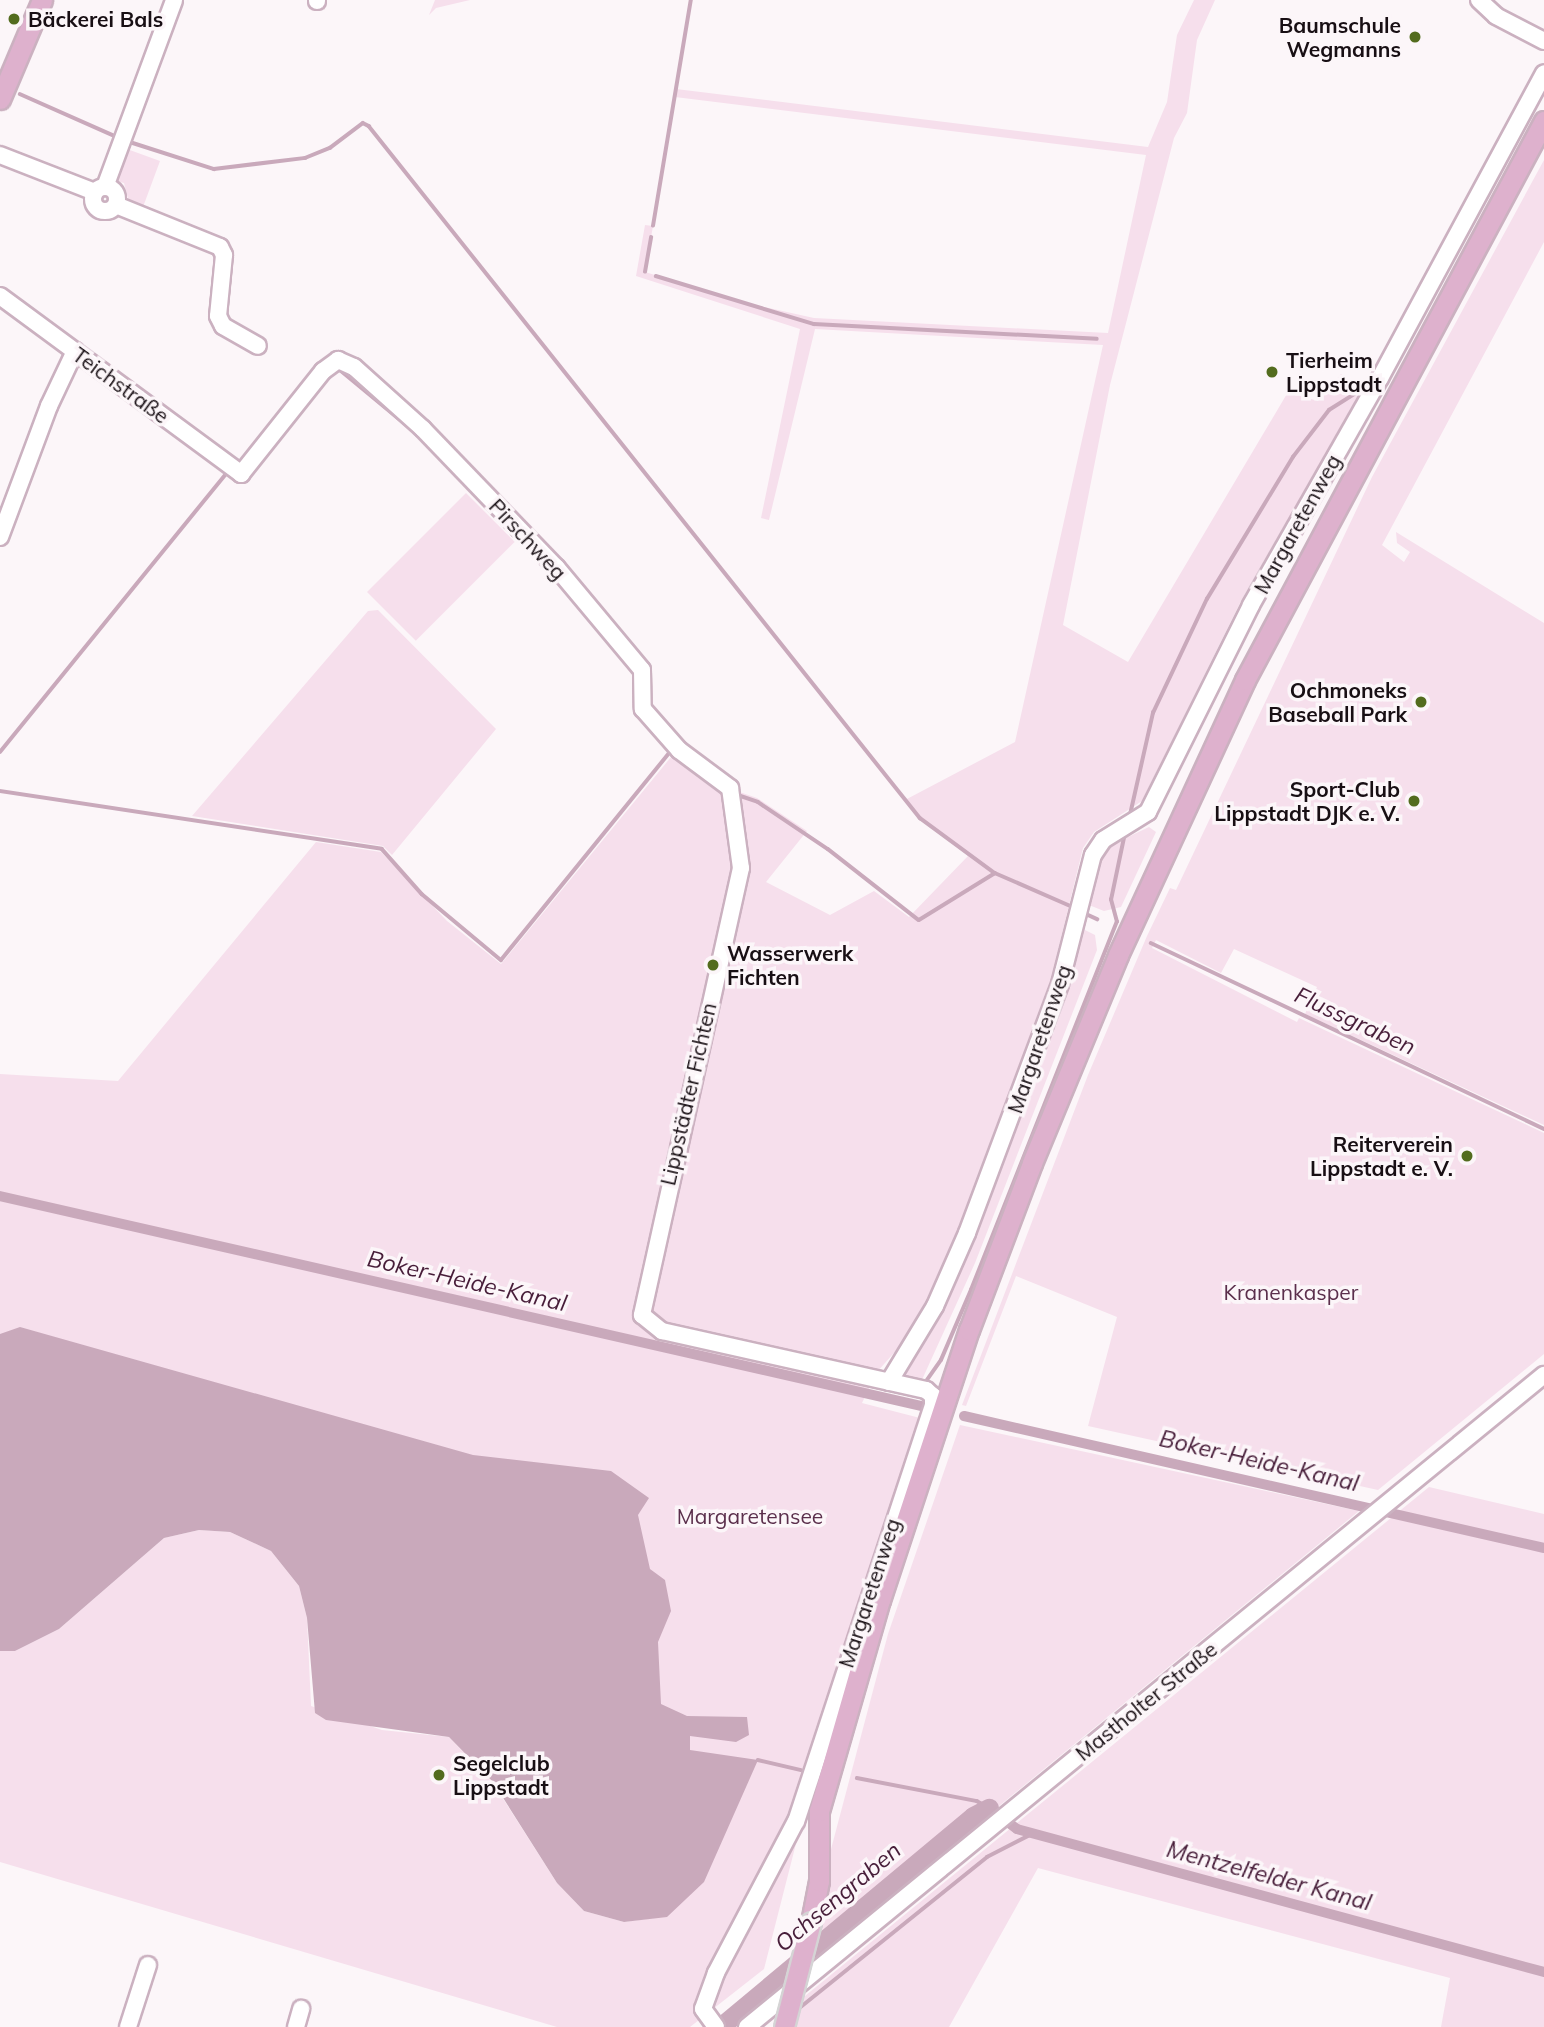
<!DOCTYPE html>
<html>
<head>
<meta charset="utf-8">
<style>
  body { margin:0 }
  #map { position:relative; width:1544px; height:2027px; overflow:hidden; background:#fcf6f9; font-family:Mulish,sans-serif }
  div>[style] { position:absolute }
  .green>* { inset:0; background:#f6dfec; transform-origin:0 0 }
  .water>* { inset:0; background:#c9a9bb }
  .stream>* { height:3.5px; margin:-1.75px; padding:0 1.75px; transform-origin:1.75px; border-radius:1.75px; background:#c9a9bb }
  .canal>* { height:10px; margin:-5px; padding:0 5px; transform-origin:5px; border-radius:5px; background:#c9a9bb }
  .river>* { height:19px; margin:-9.5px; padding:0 9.5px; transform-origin:9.5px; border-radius:9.5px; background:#c9a9bb }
  .roads { filter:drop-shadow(2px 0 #cbb1c0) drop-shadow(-2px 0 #cbb1c0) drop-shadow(0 2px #cbb1c0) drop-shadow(0 -2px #cbb1c0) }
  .minor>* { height:16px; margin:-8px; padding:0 8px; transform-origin:8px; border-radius:8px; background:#fff }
  .minor>.ring { margin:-8px; padding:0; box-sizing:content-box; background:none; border:16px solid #fff; border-radius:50% }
  .major>* { height:19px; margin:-9.5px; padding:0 9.5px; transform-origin:9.5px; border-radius:9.5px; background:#deb1cd }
  .bridges { filter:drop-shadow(2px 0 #d5d4d5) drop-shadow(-2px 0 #d5d4d5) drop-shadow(0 2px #d5d4d5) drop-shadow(0 -2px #d5d4d5) }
  .major-bridge>* { height:19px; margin:-9.5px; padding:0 9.5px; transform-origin:9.5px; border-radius:9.5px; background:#deb1cd }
  .dots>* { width:19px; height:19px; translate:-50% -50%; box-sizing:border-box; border:4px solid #fcf6f9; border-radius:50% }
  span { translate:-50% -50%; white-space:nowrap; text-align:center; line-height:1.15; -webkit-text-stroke:7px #fcf6f9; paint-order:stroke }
  .poi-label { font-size:21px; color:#180f14; font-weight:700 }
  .left { translate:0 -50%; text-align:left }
  .right { translate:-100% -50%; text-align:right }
  .street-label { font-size:21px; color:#180f14 }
  .park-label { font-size:21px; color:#5b2f4c }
  .water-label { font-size:23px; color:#471d39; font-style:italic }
</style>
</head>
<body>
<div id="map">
  <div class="green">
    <i style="clip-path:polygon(435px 0,470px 0,436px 8px,429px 15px)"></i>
    <i style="clip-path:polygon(1194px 0,1215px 0,1197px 40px,1187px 113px,1174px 138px,1110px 385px,1063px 625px,1128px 662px,1288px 392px,1318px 401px,1341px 374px,1364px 388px,1242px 599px,1142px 801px,1094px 832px,1083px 848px,1051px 979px,949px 1253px,908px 1337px,877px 1372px,862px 1403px,920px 1418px,805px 1777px,801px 1824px,764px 1969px,690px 2027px,557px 2027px,0 1862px,0 1651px,15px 1651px,59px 1629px,164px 1538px,199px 1530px,230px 1532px,271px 1551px,299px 1586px,307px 1618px,311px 1706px,382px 1730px,449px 1737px,493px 1783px,557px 1883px,584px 1911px,624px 1922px,668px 1916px,659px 1691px,0 1382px,0 1074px,118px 1081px,316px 842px,381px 852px,447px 921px,501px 964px,676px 751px,725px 787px,757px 798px,807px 831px,766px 882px,830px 915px,874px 891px,909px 917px,968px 856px,920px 818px,905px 800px,1015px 742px,1103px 345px,815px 329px,769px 520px,761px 518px,800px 329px,636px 276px,645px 225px,653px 226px,645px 272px,751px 304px,814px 318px,1108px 333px,1146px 155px,675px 97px,676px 89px,1148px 147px,1167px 102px,1177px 35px)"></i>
    <i style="clip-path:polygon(127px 149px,160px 161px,143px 207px,129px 203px,124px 183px,117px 181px)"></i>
    <i style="clip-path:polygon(1544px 160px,1544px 242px,1382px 545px,1404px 562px,1410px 552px,1397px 543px,1396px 532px,1544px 623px,1544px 1125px,1305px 1014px,1317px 987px,1234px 949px,1221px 973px,1156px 940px,1152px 948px,1297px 1022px,1299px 1018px,1544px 1133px,1544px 1354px,1378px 1490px,1088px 1426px,1117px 1317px,1016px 1276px,966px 1406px,962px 1405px,1088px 1075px,1147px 936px,1170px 888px,1176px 890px,1372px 477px)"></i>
    <i style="left:466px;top:493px;width:69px;height:140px;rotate:45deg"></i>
    <i style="clip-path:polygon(378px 610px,496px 729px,392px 855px,383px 846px,192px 816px,368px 611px)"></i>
    <i style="clip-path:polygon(1149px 827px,1156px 832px,1121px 907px,1104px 911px,1089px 905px,1101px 858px,1109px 846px)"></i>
    <i style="clip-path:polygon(1083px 929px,1095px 935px,1097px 950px,975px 1263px,921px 1382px,907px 1379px,905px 1369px,942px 1311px,974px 1236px,1067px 987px)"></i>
    <i style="clip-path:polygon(960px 1425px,1359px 1511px,799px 1970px,888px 1634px)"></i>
    <i style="clip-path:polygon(1429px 1487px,1544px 1514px,1544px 2027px,1441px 2027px,1450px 1978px,1038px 1868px,949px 2027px,785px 2027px,789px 2009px)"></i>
  </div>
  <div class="water">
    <i style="clip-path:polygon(20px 1327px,473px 1455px,611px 1471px,649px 1498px,638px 1515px,650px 1569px,665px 1580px,671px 1611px,658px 1642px,661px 1704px,687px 1716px,747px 1717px,749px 1735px,736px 1742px,690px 1736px,690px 1750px,758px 1760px,704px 1882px,667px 1917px,624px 1922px,584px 1911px,557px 1883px,493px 1782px,449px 1737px,326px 1720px,315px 1713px,307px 1618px,299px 1586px,271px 1551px,230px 1532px,199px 1530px,164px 1538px,59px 1629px,15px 1651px,0 1651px,0 1334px)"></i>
  </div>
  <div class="stream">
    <i style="left:20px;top:94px;width:106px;rotate:23.9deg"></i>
    <i style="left:133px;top:143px;width:85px;rotate:17.8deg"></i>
    <i style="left:214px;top:169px;width:92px;rotate:-6.9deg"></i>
    <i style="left:305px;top:158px;width:27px;rotate:-22deg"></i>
    <i style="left:330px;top:148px;width:41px;rotate:-37.1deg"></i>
    <i style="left:363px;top:123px;width:7px;rotate:27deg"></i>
    <i style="left:369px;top:126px;width:885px;rotate:51.47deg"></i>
    <i style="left:920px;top:818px;width:93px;rotate:36.3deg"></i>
    <i style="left:995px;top:873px;width:87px;rotate:23.6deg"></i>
    <i style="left:653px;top:226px;width:229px;rotate:-80.5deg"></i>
    <i style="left:645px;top:272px;width:35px;rotate:-80deg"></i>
    <i style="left:656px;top:276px;width:165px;rotate:16.9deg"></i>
    <i style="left:814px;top:324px;width:283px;rotate:3deg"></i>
    <i style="left:339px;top:369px;width:92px;rotate:39.7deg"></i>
    <i style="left:636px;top:689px;width:19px;rotate:90deg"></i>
    <i style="left:0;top:752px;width:360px;rotate:-50.9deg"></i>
    <i style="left:0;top:791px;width:386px;rotate:8.6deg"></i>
    <i style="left:382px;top:849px;width:60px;rotate:48.4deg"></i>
    <i style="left:422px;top:894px;width:103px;rotate:39.9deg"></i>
    <i style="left:501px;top:960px;width:268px;rotate:-50.9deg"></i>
    <i style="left:735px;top:794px;width:24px;rotate:19deg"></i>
    <i style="left:758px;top:802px;width:84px;rotate:33.9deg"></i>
    <i style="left:828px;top:849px;width:115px;rotate:38deg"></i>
    <i style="left:919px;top:920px;width:89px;rotate:-31.7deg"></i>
    <i style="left:1130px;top:815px;width:105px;rotate:-77.3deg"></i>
    <i style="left:1153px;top:713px;width:126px;rotate:-64.7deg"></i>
    <i style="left:1207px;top:599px;width:166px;rotate:-58.8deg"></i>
    <i style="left:1293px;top:457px;width:59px;rotate:-52.5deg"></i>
    <i style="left:1329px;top:410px;width:41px;rotate:-32.2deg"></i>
    <i style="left:1082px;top:912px;width:17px;rotate:25deg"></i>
    <i style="left:1151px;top:943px;width:435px;rotate:25.3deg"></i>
    <i style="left:927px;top:1380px;width:24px;rotate:-55deg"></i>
    <i style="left:941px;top:1360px;width:76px;rotate:-66.8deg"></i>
    <i style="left:971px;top:1290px;width:396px;rotate:-68.4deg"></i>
    <i style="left:1117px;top:922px;width:23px;rotate:-105deg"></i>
    <i style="left:1111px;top:900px;width:68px;rotate:-78.2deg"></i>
    <i style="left:758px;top:1760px;width:44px;rotate:13.1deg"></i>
    <i style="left:857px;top:1778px;width:122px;rotate:10.9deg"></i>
    <i style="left:977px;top:1801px;width:14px;rotate:30deg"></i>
    <i style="left:797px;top:2010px;width:244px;rotate:-38.8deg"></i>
    <i style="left:987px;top:1857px;width:53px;rotate:-27.1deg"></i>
  </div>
  <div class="canal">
    <i style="left:0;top:1196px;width:950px;rotate:12.84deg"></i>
    <i style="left:964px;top:1416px;width:595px;rotate:12.82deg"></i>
    <i style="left:989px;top:1808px;width:35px;rotate:37deg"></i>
    <i style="left:1017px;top:1829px;width:546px;rotate:15.18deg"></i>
  </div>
  <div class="river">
    <i style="left:720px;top:2027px;width:329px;rotate:-39.8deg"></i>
    <i style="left:973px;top:1816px;width:18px;rotate:-27deg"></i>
  </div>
  <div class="roads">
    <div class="minor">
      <i style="left:317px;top:0;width:1px;rotate:90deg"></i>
      <i style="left:1479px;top:0;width:23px;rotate:43deg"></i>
      <i style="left:1496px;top:16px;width:54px;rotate:27.5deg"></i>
      <i style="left:0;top:155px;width:102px;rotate:21.3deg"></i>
      <i style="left:105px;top:187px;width:199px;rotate:-69.7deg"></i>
      <i class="ring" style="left:93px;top:187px;width:8px;height:8px"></i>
      <i style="left:116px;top:205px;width:112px;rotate:22deg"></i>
      <i style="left:220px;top:247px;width:9px;rotate:63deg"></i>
      <i style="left:224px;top:255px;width:61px;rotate:95.6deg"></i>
      <i style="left:218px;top:316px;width:11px;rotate:63deg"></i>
      <i style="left:223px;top:326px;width:40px;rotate:29.7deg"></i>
      <i style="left:0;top:296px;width:300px;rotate:36.4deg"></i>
      <i style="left:241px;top:474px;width:132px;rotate:-51.5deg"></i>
      <i style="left:323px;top:371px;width:19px;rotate:-36deg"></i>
      <i style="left:338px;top:360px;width:17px;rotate:24deg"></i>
      <i style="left:354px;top:367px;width:93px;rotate:41.9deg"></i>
      <i style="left:423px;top:429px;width:192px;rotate:46.1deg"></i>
      <i style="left:556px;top:567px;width:134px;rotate:50.1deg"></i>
      <i style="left:642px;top:670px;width:39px;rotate:89deg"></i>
      <i style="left:643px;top:709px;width:55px;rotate:48.7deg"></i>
      <i style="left:679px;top:750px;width:64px;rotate:36.7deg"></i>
      <i style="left:730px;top:788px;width:81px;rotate:82.2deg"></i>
      <i style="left:741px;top:868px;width:458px;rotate:102.5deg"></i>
      <i style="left:642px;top:1315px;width:26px;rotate:39deg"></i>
      <i style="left:662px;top:1331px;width:271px;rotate:12.6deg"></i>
      <i style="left:926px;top:1390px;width:9px;rotate:41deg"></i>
      <i style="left:933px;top:1396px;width:9px;rotate:90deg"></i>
      <i style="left:933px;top:1405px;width:438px;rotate:108.2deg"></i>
      <i style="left:796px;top:1821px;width:172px;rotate:117.8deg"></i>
      <i style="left:716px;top:1973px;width:38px;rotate:110deg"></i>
      <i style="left:703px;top:2009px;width:22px;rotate:54deg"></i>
      <i style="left:0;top:537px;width:140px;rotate:-69.5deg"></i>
      <i style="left:49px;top:406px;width:61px;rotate:-64.7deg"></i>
      <i style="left:889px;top:1382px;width:89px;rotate:-58.8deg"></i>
      <i style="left:935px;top:1306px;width:80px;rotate:-66.3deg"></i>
      <i style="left:967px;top:1233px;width:266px;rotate:-69.5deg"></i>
      <i style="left:1060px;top:984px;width:133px;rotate:-75.7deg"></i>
      <i style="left:1093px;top:855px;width:18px;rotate:-56deg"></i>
      <i style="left:1103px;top:840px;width:53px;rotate:-31.9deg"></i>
      <i style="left:1148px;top:812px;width:231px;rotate:-63.5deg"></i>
      <i style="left:1251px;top:605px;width:261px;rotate:-60.4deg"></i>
      <i style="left:1380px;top:378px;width:346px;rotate:-61.7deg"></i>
      <i style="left:128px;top:2027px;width:65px;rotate:-72.1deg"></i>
      <i style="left:296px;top:2027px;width:19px;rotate:-74deg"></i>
      <i style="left:747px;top:2027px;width:1030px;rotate:-39.29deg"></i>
    </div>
    <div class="major">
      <i style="left:0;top:99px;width:108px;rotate:-67deg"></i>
      <i style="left:811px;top:1922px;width:42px;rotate:-79deg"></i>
      <i style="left:819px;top:1881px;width:70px;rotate:-90deg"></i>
      <i style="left:819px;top:1811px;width:220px;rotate:-73.9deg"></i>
      <i style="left:880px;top:1600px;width:284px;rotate:-71.8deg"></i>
      <i style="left:969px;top:1330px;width:178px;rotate:-69.3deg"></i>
      <i style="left:1032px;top:1163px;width:225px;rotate:-67.5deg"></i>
      <i style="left:1118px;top:955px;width:303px;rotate:-65.2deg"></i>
      <i style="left:1245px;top:680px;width:634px;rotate:-61.86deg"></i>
    </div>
  </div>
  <div class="bridges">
    <div class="major-bridge">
      <i style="left:784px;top:2027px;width:108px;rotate:-75.6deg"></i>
    </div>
  </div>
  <div class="dots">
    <i style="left:14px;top:19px;background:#536c1e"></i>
    <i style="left:1415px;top:37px;background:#536c1e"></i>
    <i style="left:1272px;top:372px;background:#536c1e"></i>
    <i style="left:1421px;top:702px;background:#536c1e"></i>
    <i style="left:1414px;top:801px;background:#536c1e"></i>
    <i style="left:713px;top:965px;background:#536c1e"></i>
    <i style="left:1467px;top:1156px;background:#536c1e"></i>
    <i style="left:439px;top:1775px;background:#536c1e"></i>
  </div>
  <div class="poi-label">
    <span class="left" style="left:28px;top:19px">Bäckerei Bals</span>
    <span class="right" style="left:1401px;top:37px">Baumschule<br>Wegmanns</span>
    <span class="left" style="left:1286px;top:372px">Tierheim<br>Lippstadt</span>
    <span class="right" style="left:1407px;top:702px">Ochmoneks<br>Baseball Park</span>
    <span class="right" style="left:1400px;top:801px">Sport-Club<br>Lippstadt DJK e. V.</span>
    <span class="left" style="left:727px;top:965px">Wasserwerk<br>Fichten</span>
    <span class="right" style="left:1453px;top:1156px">Reiterverein<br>Lippstadt e. V.</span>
    <span class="left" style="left:453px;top:1775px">Segelclub<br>Lippstadt</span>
  </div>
  <div class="street-label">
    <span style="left:121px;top:385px;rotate:36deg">Teichstraße</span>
    <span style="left:1297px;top:524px;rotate:-61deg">Margaretenweg</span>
    <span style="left:528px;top:539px;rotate:47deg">Pirschweg</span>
    <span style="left:1039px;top:1039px;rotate:-71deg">Margaretenweg</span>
    <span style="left:688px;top:1094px;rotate:-77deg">Lippstädter Fichten</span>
    <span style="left:869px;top:1593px;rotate:-72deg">Margaretenweg</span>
    <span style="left:1146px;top:1701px;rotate:-39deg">Mastholter Straße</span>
  </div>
  <div class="park-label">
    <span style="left:1291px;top:1292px">Kranenkasper</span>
    <span style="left:750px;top:1516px">Margaretensee</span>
  </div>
  <div class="water-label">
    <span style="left:1355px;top:1021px;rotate:25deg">Flussgraben</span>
    <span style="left:467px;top:1281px;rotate:13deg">Boker-Heide-Kanal</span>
    <span style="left:1259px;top:1461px;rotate:13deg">Boker-Heide-Kanal</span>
    <span style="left:1269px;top:1876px;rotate:15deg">Mentzelfelder Kanal</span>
    <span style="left:838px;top:1897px;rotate:-40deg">Ochsengraben</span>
  </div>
</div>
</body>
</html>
